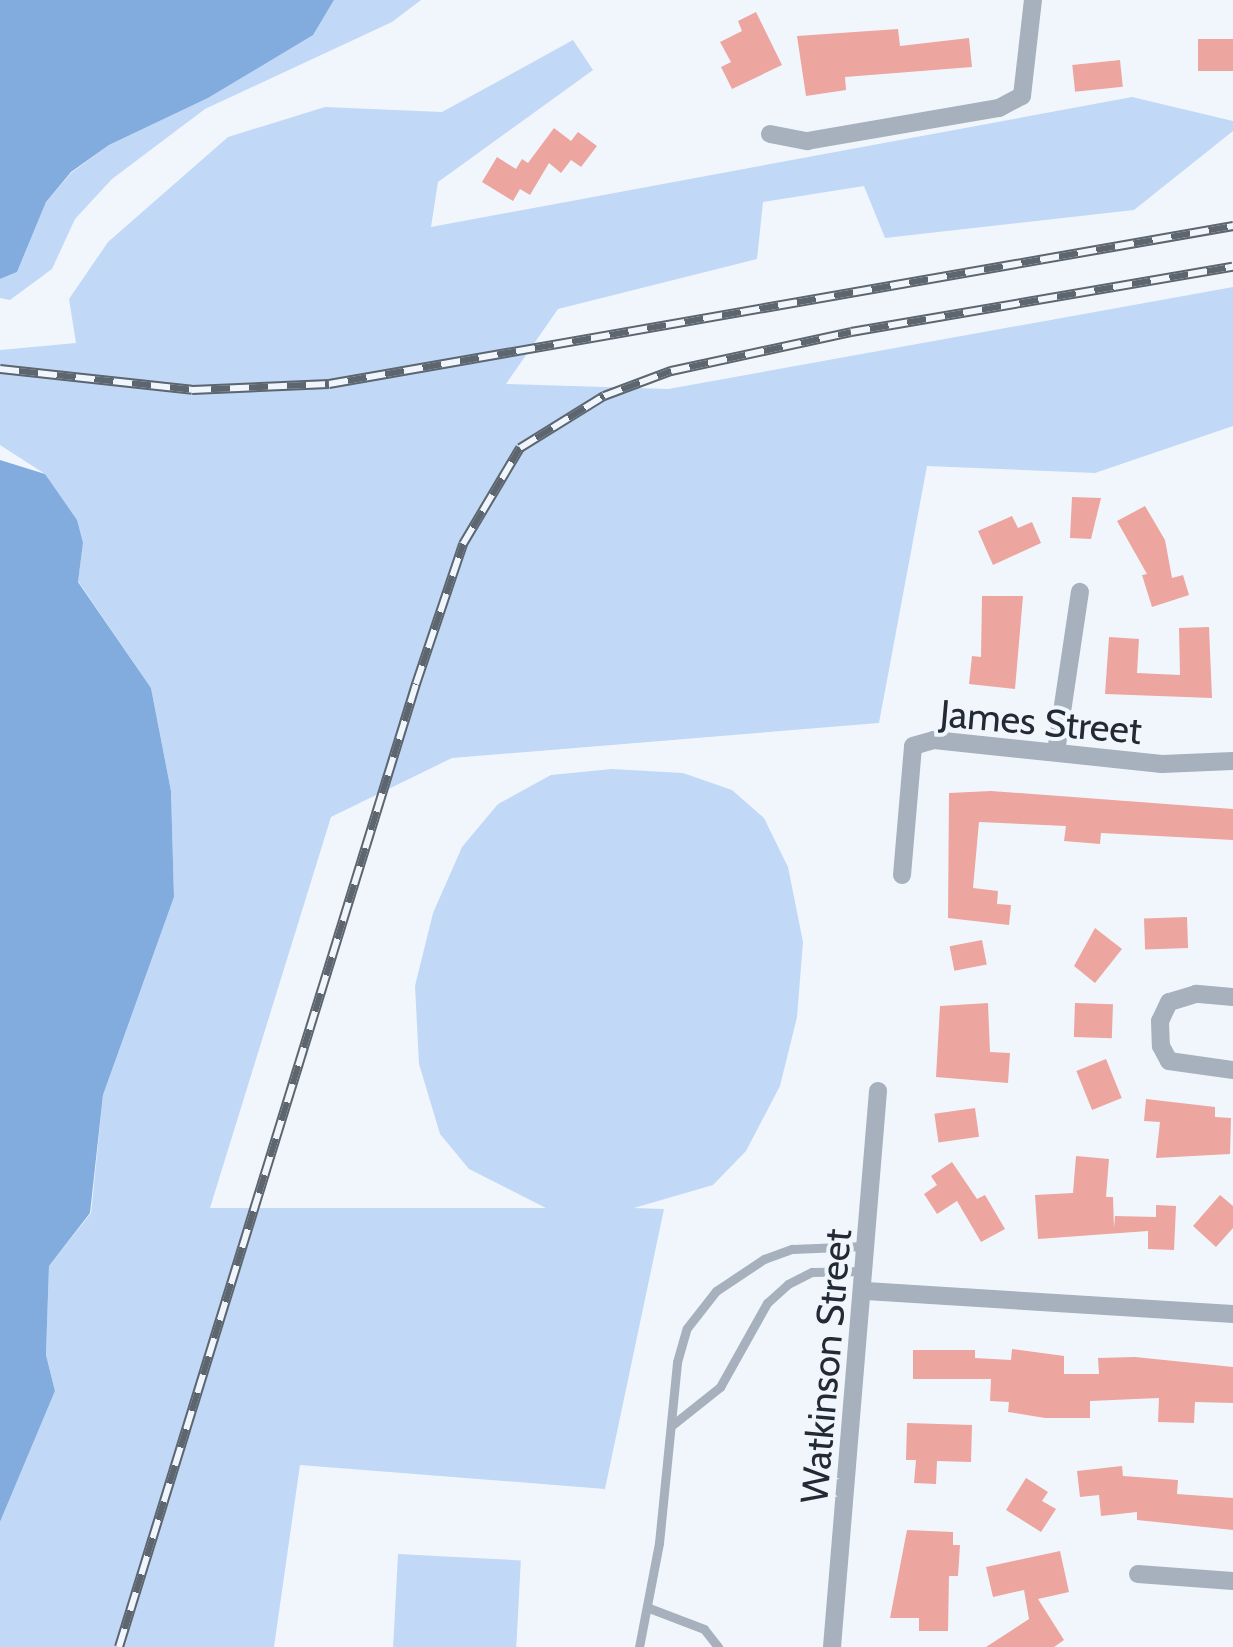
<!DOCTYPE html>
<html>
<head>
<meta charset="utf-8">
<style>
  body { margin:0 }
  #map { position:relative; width:1233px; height:1647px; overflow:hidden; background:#f1f6fc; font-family:Cabin,sans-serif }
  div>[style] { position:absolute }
  .green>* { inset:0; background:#c1d9f7; transform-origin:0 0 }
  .water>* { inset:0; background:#82acde }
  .building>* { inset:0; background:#eda5a0; transform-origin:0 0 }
  .lane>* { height:9px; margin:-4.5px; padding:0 4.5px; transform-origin:4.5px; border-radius:4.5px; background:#a6b1bd }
  .street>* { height:18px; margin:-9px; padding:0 9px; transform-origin:9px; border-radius:9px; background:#a6b1bd }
  .rail>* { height:10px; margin-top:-5px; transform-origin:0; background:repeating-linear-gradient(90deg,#f1f6fc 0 19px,#5d656f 0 38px); box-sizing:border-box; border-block:2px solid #5d656f }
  span { translate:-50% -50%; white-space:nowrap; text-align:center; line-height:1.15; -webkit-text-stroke:8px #f1f6fc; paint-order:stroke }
  .street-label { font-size:38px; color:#212a35 }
</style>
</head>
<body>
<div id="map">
  <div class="green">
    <i style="clip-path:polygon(334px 0,421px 0,392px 22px,205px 109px,112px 179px,75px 219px,52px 269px,10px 300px,0 298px,0 279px,17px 272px,46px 202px,71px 173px,109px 145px,208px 98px,312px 35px)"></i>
    <i style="clip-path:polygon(573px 40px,593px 70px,438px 182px,431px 227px,1132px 97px,1233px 121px,1233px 131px,1134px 210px,885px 238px,864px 186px,763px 202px,757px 259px,558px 309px,506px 384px,668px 389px,1233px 287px,1233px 426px,1095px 473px,927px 466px,879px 723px,452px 758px,331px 817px,210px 1208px,546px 1208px,469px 1169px,440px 1134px,419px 1064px,415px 986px,433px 913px,462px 847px,498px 804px,551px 775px,612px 769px,683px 773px,732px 790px,764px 818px,788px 867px,803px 942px,797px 1017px,780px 1086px,746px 1151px,713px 1185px,634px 1208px,664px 1209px,605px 1489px,300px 1465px,274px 1647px,0 1647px,0 1522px,55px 1391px,46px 1355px,49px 1266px,91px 1213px,103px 1095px,174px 897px,171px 791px,151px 688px,78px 581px,83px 543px,45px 474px,0 445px,0 350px,76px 343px,69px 299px,108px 242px,228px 137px,325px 107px,442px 112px)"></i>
    <i style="left:398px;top:1554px;width:123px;height:93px;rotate:3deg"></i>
  </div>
  <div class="water">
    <i style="clip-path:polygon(0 0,334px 0,313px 35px,208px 98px,109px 145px,71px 172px,46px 202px,17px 272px,0 279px)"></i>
    <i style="clip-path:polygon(0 460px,45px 474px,77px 520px,83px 543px,78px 582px,151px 688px,171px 791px,174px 897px,103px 1095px,90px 1213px,49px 1266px,46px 1355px,55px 1391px,0 1522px)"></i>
  </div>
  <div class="building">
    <i style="clip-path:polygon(756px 12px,782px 65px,732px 89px,721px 67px,731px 62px,720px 42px,742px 31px,738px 21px)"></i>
    <i style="clip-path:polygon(898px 29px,900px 46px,969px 38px,972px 67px,845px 77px,846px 90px,806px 96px,797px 36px)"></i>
    <i style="left:1233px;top:39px;width:32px;height:35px;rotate:90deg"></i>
    <i style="left:1120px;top:60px;width:27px;height:48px;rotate:84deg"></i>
    <i style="clip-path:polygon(554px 128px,571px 141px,578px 132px,597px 146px,581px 167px,571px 160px,561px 173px,549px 163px,530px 195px,520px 189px,513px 201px,482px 182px,497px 157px,516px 169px,522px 159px,528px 163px)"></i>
    <i style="clip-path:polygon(1072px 497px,1101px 498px,1091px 539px,1070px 538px)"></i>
    <i style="clip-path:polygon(1145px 506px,1165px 540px,1172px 578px,1183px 575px,1189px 595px,1152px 607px,1142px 575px,1147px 574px,1117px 521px)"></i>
    <i style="clip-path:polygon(1012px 516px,1018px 528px,1032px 522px,1041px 543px,993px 565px,978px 531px)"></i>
    <i style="clip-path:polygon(982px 596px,1023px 596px,1015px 689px,969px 684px,972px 656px,981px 657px)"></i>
    <i style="clip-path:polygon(1209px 627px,1212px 698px,1105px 694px,1109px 637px,1139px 639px,1137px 673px,1180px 675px,1179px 628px)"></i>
    <i style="clip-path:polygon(991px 791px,1233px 809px,1233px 840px,1101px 833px,1100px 844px,1064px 841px,1066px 826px,979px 822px,973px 888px,998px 891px,997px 904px,1011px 905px,1009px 925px,948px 918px,949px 793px)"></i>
    <i style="left:1187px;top:917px;width:31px;height:43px;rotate:88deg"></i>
    <i style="clip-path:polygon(1095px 928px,1122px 949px,1095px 983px,1074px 966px)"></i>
    <i style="left:982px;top:940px;width:25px;height:33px;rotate:79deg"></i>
    <i style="clip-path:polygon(988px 1003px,990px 1052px,1010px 1053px,1008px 1083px,936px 1077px,940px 1006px)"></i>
    <i style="left:1075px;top:1003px;width:38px;height:34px;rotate:2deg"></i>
    <i style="left:1106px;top:1059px;width:42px;height:32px;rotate:68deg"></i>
    <i style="clip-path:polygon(1146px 1099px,1215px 1107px,1215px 1117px,1231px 1118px,1230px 1154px,1156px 1158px,1160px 1122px,1144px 1121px)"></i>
    <i style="left:975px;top:1108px;width:29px;height:41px;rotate:82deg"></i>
    <i style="clip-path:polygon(1076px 1156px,1109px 1159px,1106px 1197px,1113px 1197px,1114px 1228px,1115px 1216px,1156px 1217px,1156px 1205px,1176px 1206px,1174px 1250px,1148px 1249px,1148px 1231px,1038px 1239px,1035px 1195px,1073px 1193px)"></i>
    <i style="clip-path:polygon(952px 1162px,977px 1199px,985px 1195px,1005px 1229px,981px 1242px,957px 1201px,937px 1214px,924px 1194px,937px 1185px,931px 1176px)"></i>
    <i style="clip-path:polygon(1220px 1195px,1233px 1206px,1233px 1228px,1216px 1247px,1193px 1226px)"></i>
    <i style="clip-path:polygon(1012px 1349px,1064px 1356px,1064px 1374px,1099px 1374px,1098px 1358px,1135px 1357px,1233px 1367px,1233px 1403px,1195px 1402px,1194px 1423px,1158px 1422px,1159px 1398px,1090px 1401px,1090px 1418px,1045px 1418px,1008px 1412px,1009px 1402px,990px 1401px,991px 1379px,913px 1379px,913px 1350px,975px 1350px,975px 1358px,1011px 1360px)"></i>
    <i style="clip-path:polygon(907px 1423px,972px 1425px,971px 1462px,937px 1461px,936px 1484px,914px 1483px,916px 1460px,906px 1460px)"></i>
    <i style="clip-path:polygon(1122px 1466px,1123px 1476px,1178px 1480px,1177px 1494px,1233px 1498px,1233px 1530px,1137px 1520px,1137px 1512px,1101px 1516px,1099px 1495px,1080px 1497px,1077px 1471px)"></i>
    <i style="clip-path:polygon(1026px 1478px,1048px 1492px,1042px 1501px,1056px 1509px,1041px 1532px,1006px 1510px)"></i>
    <i style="clip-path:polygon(907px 1530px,953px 1532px,953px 1545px,960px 1545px,958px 1576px,949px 1576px,948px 1631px,919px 1631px,919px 1618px,890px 1618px)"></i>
    <i style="clip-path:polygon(1060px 1551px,1069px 1592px,1038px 1599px,1064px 1640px,1054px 1647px,986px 1647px,1029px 1619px,1024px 1590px,993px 1597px,986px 1567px)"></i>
  </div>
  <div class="lane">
    <i style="left:671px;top:1426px;width:63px;rotate:-38.5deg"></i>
    <i style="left:720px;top:1387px;width:96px;rotate:-60.8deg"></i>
    <i style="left:767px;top:1303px;width:28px;rotate:-42deg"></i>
    <i style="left:788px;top:1284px;width:27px;rotate:-27deg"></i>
    <i style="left:812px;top:1272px;width:53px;rotate:-1.1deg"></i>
    <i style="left:649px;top:1608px;width:59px;rotate:20.9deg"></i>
    <i style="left:704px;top:1629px;width:23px;rotate:52deg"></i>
    <i style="left:639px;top:1647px;width:106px;rotate:-79.1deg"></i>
    <i style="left:659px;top:1543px;width:182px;rotate:-84.3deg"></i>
    <i style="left:677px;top:1362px;width:35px;rotate:-74deg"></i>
    <i style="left:687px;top:1328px;width:47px;rotate:-51.9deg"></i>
    <i style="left:716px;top:1291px;width:58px;rotate:-33.7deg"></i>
    <i style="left:764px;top:1259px;width:30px;rotate:-20deg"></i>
    <i style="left:792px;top:1249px;width:73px;rotate:-2.4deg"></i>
  </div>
  <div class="street">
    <i style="left:770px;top:134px;width:38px;rotate:11deg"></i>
    <i style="left:807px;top:141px;width:195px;rotate:-9.8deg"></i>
    <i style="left:999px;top:108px;width:26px;rotate:-28deg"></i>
    <i style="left:1022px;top:96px;width:97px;rotate:-83.5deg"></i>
    <i style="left:1056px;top:752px;width:162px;rotate:-81.5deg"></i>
    <i style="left:902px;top:875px;width:129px;rotate:-85.1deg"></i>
    <i style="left:913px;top:746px;width:22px;rotate:-16deg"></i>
    <i style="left:934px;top:740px;width:229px;rotate:6deg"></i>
    <i style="left:1162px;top:764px;width:71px;rotate:-2.4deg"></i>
    <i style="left:1233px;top:997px;width:37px;rotate:-175deg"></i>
    <i style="left:1196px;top:994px;width:28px;rotate:163deg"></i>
    <i style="left:1169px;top:1002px;width:21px;rotate:115deg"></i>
    <i style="left:1160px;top:1021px;width:25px;rotate:88deg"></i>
    <i style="left:1161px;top:1046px;width:17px;rotate:62deg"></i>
    <i style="left:1169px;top:1061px;width:65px;rotate:8deg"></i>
    <i style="left:866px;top:1291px;width:368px;rotate:3.6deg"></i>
    <i style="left:1138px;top:1574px;width:95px;rotate:4.2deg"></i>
    <i style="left:832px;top:1647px;width:558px;rotate:-85.27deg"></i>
  </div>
  <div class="rail">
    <i style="left:0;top:369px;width:193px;rotate:6.2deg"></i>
    <i style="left:192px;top:390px;width:137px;rotate:-2.5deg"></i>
    <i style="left:329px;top:384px;width:918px;rotate:-9.91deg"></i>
    <i style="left:119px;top:1647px;width:1008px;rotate:-72.86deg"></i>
    <i style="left:416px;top:684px;width:148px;rotate:-71.4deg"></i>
    <i style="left:463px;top:544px;width:112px;rotate:-59.3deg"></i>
    <i style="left:520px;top:448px;width:99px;rotate:-31.8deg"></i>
    <i style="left:604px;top:396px;width:72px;rotate:-20.5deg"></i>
    <i style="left:671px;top:371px;width:184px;rotate:-12.2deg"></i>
    <i style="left:851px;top:332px;width:387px;rotate:-9.7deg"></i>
  </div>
  <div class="street-label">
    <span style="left:1041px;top:722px;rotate:5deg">James Street</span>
    <span style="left:826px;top:1366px;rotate:-85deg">Watkinson Street</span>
  </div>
</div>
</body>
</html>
